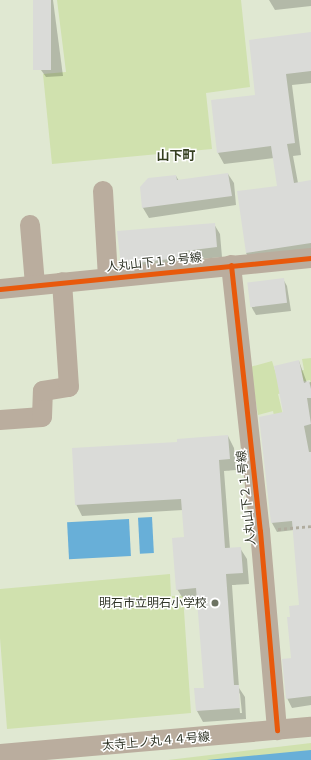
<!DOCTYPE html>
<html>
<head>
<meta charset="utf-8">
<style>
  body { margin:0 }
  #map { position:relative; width:311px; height:760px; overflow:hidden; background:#e0e8d2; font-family:Montserrat,"Noto Sans JP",sans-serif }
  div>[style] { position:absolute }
  .green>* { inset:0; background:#d0e1ae }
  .water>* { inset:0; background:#68afd8; transform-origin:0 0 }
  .shadow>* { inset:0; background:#0003 }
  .building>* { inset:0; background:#dadbd8; transform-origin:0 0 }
  .path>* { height:2.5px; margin-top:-1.25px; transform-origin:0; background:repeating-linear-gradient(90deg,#b0ac9e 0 3px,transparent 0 6px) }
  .minor>* { height:20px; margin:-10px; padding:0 10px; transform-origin:10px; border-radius:10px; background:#baad9e }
  .cycleway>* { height:5px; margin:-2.5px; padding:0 2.5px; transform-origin:2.5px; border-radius:2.5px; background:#e8590c }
  .dots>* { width:11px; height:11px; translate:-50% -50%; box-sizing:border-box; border:2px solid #fff; border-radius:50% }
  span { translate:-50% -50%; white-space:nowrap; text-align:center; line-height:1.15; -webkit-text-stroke:3px #fff; paint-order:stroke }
  .street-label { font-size:12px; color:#2f3426 }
  .poi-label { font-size:12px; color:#2f3426 }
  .right { translate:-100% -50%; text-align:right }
  .neighbourhood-label { font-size:13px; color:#353f20; font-weight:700 }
</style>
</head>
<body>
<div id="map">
  <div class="green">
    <i style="clip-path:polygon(57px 0,241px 0,250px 87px,206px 93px,212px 149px,52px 164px,43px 74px,66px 72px)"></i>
    <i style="clip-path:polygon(311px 358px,311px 386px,310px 380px,300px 382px,298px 371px,304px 370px,302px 359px)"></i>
    <i style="clip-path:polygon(272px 361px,282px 393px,278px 394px,286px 428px,277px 430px,273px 411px,258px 415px,250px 367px)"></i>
    <i style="clip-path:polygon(170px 574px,171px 596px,183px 596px,191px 713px,7px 729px,0 638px,0 589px)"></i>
    <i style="clip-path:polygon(311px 743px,311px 760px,168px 760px)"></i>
  </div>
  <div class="water">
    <i style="left:152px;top:517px;width:36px;height:14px;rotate:87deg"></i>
    <i style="left:129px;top:519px;width:37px;height:62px;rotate:87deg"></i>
    <i style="clip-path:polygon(311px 750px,311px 760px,207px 760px)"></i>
  </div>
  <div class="shadow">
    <i style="clip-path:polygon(34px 0,53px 0,63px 76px,46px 77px,41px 70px)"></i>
    <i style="clip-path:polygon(269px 0,311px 0,311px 6px,275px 10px)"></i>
    <i style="clip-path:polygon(311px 33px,311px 83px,292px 85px,301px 155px,293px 156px,298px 183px,311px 181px,311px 255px,253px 264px,246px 253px,278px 186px,274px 158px,224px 164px,218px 153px,256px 96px)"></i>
    <i style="clip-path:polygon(228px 174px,234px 183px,236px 205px,149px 218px,143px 208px,141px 188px,176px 176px,179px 181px)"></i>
    <i style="clip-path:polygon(214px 224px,220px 234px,222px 257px,190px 260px,128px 274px,122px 264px)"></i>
    <i style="clip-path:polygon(283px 279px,287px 286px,291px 311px,256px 315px,252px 308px,248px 284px)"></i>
    <i style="clip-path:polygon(299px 361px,307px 383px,311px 382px,311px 705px,292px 708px,287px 698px,292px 659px,291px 618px,300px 606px,294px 530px,277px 532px,272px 523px,284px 412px)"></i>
    <i style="clip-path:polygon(evenodd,228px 436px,234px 448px,236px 470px,224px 471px,230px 549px,240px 548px,247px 559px,249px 584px,232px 585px,239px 688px,245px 697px,246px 719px,203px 722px,197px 711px,205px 689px,198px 599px,184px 600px,177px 589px,185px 538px,183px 510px,82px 516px,76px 504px,178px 443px,228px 436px,238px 692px,240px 694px,242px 713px,240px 713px,238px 692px)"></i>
  </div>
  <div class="building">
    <i style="left:33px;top:0;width:18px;height:70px"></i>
    <i style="clip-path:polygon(311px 32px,311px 71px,286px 74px,295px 143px,287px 144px,294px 183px,311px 180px,311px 243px,246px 253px,237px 191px,277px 186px,271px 146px,217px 153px,211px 100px,255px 95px,249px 40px)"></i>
    <i style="clip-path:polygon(228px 173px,232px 196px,142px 208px,140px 187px,148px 178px,176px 175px,177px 180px)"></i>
    <i style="clip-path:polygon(215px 223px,217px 247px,185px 251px,186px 257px,121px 265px,117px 231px)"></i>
    <i style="left:284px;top:278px;width:25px;height:37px;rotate:83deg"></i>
    <i style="clip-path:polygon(299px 360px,304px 383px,309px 381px,311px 389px,311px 398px,307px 398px,311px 424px,304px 426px,309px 452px,311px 452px,311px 696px,286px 699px,282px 659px,291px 658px,287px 617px,290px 617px,289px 606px,299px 605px,292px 521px,271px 523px,259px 417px,283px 412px,274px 366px)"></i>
    <i style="clip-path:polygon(228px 435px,230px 459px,219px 460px,225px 548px,241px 547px,243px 573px,226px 574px,234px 685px,239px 685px,240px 708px,196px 711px,194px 688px,204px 688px,196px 588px,176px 590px,172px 538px,184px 537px,181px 499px,75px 505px,72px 448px,177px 442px,177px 439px)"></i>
  </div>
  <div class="path">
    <i style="left:278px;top:529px;width:33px;rotate:-5deg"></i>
  </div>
  <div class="minor">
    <i style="left:103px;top:191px;width:86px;rotate:86.7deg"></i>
    <i style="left:30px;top:225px;width:60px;rotate:85.2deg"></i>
    <i style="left:231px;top:265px;width:268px;rotate:83.8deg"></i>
    <i style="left:260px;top:531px;width:200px;rotate:85.1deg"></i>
    <i style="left:0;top:289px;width:313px;rotate:-5.7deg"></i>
    <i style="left:0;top:420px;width:42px;rotate:-4.1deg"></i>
    <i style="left:42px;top:417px;width:26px;rotate:-88deg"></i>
    <i style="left:43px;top:391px;width:26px;rotate:-9deg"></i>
    <i style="left:69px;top:387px;width:105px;rotate:-93.8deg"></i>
    <i style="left:0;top:754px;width:312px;rotate:-5deg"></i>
  </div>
  <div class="cycleway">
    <i style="left:231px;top:265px;width:268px;rotate:83.8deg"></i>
    <i style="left:260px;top:531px;width:200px;rotate:85.1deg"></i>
    <i style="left:0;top:289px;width:313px;rotate:-5.7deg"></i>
  </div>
  <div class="dots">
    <i style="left:215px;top:603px;background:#6d7362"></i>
  </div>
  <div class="street-label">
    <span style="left:154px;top:262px;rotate:-6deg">人丸山下１９号線</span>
    <span style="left:246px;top:498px;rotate:-96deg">人丸山下２１号線</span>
    <span style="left:156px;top:741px;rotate:-5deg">太寺上ノ丸４４号線</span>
  </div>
  <div class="poi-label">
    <span class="right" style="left:207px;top:603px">明石市立明石小学校</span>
  </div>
  <div class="neighbourhood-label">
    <span style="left:176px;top:155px">山下町</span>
  </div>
</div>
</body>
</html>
